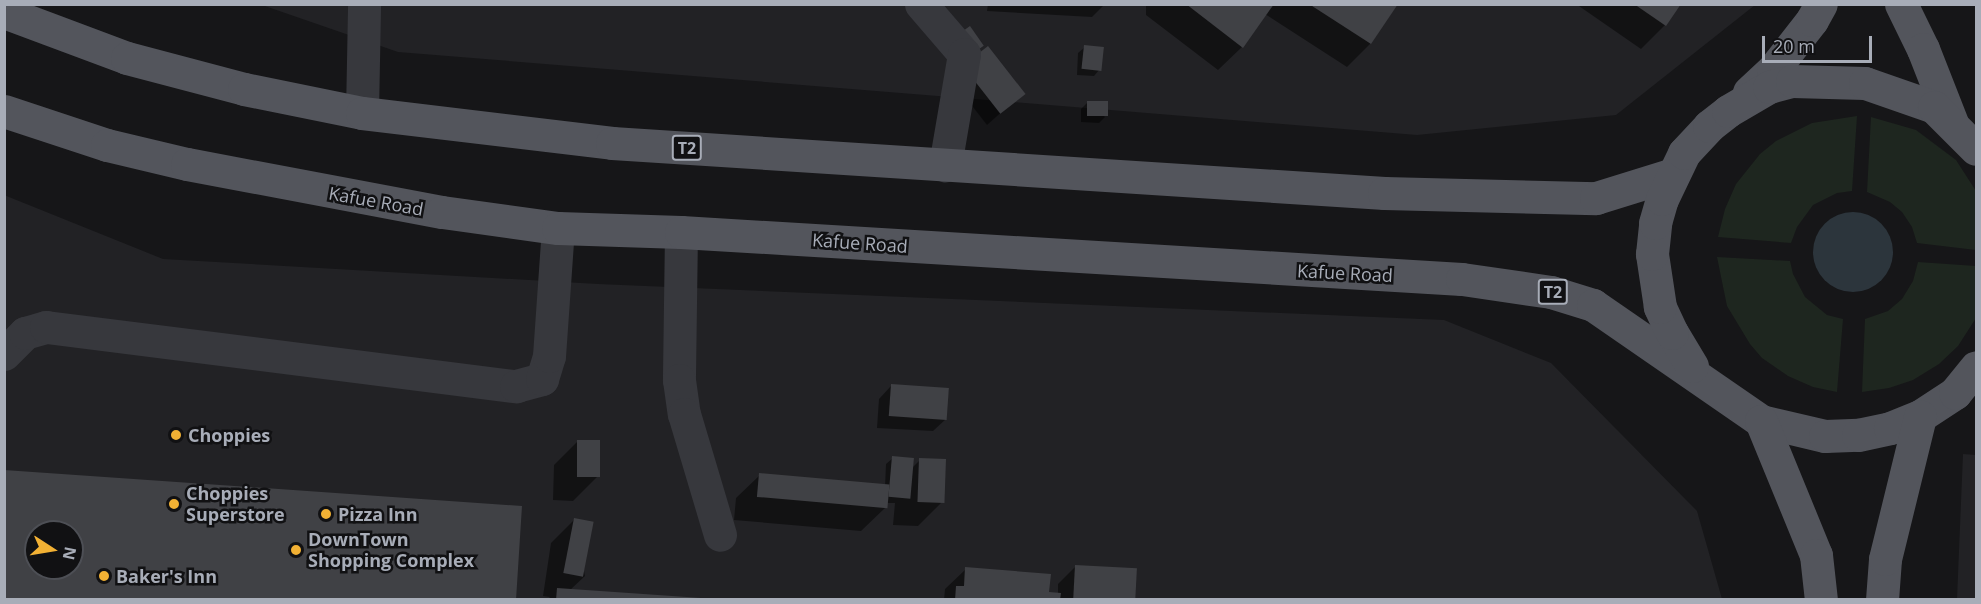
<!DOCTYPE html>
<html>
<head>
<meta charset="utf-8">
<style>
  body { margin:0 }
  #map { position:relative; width:1981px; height:604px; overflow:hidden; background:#161618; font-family:"Open Sans",sans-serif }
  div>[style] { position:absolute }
  .built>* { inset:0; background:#222225 }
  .green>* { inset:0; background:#1e261f }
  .water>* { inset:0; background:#2c353c }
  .round { border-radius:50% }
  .shadow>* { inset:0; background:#0007 }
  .building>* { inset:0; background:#404145; transform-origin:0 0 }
  .minor>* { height:33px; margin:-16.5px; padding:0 16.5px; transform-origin:16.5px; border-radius:16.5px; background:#37383d }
  .major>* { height:33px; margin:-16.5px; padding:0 16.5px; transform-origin:16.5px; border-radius:16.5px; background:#53555c }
  .dots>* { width:16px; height:16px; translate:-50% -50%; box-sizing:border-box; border:3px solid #111113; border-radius:50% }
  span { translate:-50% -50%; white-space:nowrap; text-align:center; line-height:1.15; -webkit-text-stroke:5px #111113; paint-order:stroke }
  .shield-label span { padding:2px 4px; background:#111113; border:2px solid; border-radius:4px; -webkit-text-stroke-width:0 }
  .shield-label { font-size:16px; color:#a8adb8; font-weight:700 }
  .street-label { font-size:18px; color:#a8adb8 }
  .poi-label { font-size:18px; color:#a8adb8; font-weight:700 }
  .left { translate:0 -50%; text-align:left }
  .frame { position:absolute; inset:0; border:6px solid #a8adb8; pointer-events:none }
  .north { position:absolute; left:24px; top:520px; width:60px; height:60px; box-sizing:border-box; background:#111113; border:2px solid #4d4f55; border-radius:50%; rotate:102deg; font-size:16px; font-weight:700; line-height:24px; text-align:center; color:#a8adb8 }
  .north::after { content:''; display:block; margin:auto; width:21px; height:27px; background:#f2b134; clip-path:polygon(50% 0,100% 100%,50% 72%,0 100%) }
  .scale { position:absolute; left:1762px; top:36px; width:110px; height:27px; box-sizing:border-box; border:3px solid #a8adb8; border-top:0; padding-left:8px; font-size:18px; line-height:21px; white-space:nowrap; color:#a8adb8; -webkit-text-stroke:4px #111113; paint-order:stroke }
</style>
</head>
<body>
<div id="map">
  <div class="built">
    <i style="clip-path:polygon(262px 5px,1755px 5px,1616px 115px,1417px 135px,398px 52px)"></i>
    <i style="clip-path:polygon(evenodd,4px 195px,163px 259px,598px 284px,1444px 320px,1551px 363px,1697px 511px,1722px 599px,5px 599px,4px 195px,36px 532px,72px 532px,72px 568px,36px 568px,36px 532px)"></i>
    <i style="clip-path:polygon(1963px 454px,1976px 455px,1976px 599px,1957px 599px)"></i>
  </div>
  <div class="green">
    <i style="clip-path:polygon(1857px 116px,1852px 191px,1837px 193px,1813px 205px,1797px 227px,1791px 243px,1718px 237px,1725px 209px,1736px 184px,1760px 154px,1776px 141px,1812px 123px)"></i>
    <i style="clip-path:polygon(1871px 117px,1916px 130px,1956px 160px,1976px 191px,1976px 250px,1917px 243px,1912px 227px,1902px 212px,1890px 202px,1867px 192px)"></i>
    <i style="clip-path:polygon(1717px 257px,1790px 261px,1793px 274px,1805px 297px,1827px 315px,1843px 319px,1837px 392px,1813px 387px,1788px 376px,1762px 358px,1750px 344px,1727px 306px)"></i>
    <i style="clip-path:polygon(1918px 262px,1976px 266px,1976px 318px,1958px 346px,1939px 364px,1913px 380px,1889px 388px,1862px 392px,1865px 319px,1888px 311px,1902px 299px,1913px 281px)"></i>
  </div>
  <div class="water">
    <i class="round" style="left:1813px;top:212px;width:80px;height:80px"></i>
  </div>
  <div class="shadow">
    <i style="clip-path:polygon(988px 4px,1105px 4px,1092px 17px,987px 11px)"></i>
    <i style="clip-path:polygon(1146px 4px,1396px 4px,1370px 44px,1347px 67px,1265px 14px,1242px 47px,1218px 70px,1146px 15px)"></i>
    <i style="clip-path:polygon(1576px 4px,1680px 4px,1665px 25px,1641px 49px)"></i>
    <i style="clip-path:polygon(1085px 47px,1100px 69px,1094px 76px,1077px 75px,1078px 53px)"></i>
    <i style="clip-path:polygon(964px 68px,1023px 93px,987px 125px,952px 80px)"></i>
    <i style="clip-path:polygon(1088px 102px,1105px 117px,1099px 123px,1081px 122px,1081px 109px)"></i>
    <i style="clip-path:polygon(891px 386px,946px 419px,933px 431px,877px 428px,879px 399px)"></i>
    <i style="clip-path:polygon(578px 441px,597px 477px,573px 501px,553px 500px,554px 465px)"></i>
    <i style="clip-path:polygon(893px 458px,912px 468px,920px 460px,941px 503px,918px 526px,893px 525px,895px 503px,885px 503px,885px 508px,861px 531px,734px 520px,736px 498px,760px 475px,885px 487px,886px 464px)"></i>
    <i style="clip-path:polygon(574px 520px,585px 576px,570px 590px,705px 600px,547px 600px,550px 597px,543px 596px,551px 543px)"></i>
    <i style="clip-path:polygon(1076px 566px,1133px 600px,944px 600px,945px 589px,966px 569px,1048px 593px,1058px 594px,1058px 584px)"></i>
  </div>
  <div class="building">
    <i style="clip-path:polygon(1186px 4px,1274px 4px,1243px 48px)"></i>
    <i style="clip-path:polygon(1309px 4px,1398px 4px,1371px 44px)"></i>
    <i style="clip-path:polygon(1634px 4px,1681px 4px,1666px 26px)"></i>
    <i style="left:970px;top:26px;width:24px;height:19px;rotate:55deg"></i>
    <i style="left:1084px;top:45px;width:20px;height:24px;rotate:6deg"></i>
    <i style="left:988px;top:46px;width:61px;height:32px;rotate:52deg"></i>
    <i style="left:1087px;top:101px;width:21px;height:15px"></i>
    <i style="left:891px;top:384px;width:58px;height:32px;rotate:4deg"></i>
    <i style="left:577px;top:440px;width:23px;height:37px"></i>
    <i style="left:892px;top:456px;width:22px;height:41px;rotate:5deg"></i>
    <i style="left:919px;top:458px;width:27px;height:44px;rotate:2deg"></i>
    <i style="clip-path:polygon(evenodd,4px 470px,522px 506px,516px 600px,4px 600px,4px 470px,36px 532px,72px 532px,72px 568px,36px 568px,36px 532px)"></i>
    <i style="left:759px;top:473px;width:131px;height:24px;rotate:5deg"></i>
    <i style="left:574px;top:518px;width:20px;height:56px;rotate:11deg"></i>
    <i style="left:1075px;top:565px;width:62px;height:35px;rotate:3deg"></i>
    <i style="clip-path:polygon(965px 567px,1051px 574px,1049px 592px,1061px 593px,1060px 600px,955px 600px,956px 586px,964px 586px)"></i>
    <i style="clip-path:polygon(557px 588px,701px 598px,701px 600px,556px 600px)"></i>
  </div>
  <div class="minor">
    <i style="left:921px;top:4px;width:66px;rotate:49.3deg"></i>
    <i style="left:964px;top:54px;width:113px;rotate:99.7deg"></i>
    <i style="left:362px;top:113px;width:109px;rotate:-88.9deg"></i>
    <i style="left:681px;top:232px;width:148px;rotate:90.8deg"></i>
    <i style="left:679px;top:380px;width:34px;rotate:82deg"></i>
    <i style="left:684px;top:414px;width:126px;rotate:73.4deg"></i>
    <i style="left:4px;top:354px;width:30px;rotate:-45deg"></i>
    <i style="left:25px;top:333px;width:22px;rotate:-16deg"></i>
    <i style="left:46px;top:327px;width:474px;rotate:7.2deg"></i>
    <i style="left:516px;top:386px;width:27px;rotate:-15deg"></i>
    <i style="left:542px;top:379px;width:24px;rotate:-73deg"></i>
    <i style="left:549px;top:356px;width:128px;rotate:-86deg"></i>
  </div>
  <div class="major">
    <i style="left:1901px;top:4px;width:50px;rotate:63.9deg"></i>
    <i style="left:1923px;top:49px;width:79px;rotate:68.6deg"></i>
    <i style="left:4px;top:12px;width:131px;rotate:20.5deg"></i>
    <i style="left:127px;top:58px;width:121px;rotate:14.8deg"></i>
    <i style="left:244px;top:89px;width:120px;rotate:11.5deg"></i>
    <i style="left:362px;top:113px;width:252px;rotate:6.8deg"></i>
    <i style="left:612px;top:143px;width:774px;rotate:3.71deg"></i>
    <i style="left:1384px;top:193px;width:212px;rotate:1.4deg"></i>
    <i style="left:1596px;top:198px;width:81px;rotate:-17.3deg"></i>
    <i style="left:1749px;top:92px;width:33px;rotate:-43deg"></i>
    <i style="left:1773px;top:70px;width:63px;rotate:-52deg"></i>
    <i style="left:1812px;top:20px;width:18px;rotate:-61deg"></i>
    <i style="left:4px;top:111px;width:108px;rotate:18.3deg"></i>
    <i style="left:107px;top:145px;width:82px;rotate:13.4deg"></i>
    <i style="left:187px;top:164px;width:259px;rotate:10.7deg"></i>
    <i style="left:442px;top:212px;width:117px;rotate:7.9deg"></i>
    <i style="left:558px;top:228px;width:123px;rotate:1.9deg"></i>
    <i style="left:681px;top:232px;width:782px;rotate:3.44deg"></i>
    <i style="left:1462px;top:279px;width:90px;rotate:8.3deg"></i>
    <i style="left:1551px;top:292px;width:44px;rotate:17.2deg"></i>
    <i style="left:1593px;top:305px;width:204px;rotate:34.6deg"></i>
    <i style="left:1761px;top:421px;width:66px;rotate:13.2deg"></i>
    <i style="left:1825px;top:436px;width:33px;rotate:-2deg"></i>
    <i style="left:1858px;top:435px;width:33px;rotate:-12deg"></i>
    <i style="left:1890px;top:428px;width:32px;rotate:-22deg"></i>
    <i style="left:1920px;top:416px;width:42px;rotate:-33.3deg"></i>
    <i style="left:1955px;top:393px;width:33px;rotate:-51deg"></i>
    <i style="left:1692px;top:366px;width:39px;rotate:-121deg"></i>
    <i style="left:1672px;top:333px;width:29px;rotate:-115deg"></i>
    <i style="left:1660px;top:307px;width:54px;rotate:-98.6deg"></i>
    <i style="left:1652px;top:254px;width:31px;rotate:-84deg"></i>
    <i style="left:1655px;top:223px;width:25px;rotate:-74deg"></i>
    <i style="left:1662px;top:199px;width:51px;rotate:-64.4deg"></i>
    <i style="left:1684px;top:153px;width:37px;rotate:-47deg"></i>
    <i style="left:1709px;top:126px;width:24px;rotate:-38deg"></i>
    <i style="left:1728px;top:111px;width:48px;rotate:-30.3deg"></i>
    <i style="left:1769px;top:87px;width:24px;rotate:-15deg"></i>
    <i style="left:1792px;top:81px;width:73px;rotate:1.6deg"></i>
    <i style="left:1865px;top:83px;width:73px;rotate:19.2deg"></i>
    <i style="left:1934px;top:107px;width:59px;rotate:45deg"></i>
    <i style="left:1761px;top:421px;width:145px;rotate:67.7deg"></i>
    <i style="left:1816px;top:555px;width:45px;rotate:83.7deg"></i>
    <i style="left:1882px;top:600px;width:41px;rotate:-85.8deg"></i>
    <i style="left:1885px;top:559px;width:147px;rotate:-76.2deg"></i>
  </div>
  <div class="dots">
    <i style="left:176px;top:435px;background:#f2b134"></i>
    <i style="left:174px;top:504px;background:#f2b134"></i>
    <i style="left:326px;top:514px;background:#f2b134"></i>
    <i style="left:296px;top:550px;background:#f2b134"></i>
    <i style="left:104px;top:576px;background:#f2b134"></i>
  </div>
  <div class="shield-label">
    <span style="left:687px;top:148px">T2</span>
    <span style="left:1553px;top:292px">T2</span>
  </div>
  <div class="street-label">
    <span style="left:376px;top:201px;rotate:10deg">Kafue Road</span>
    <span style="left:860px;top:243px;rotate:4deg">Kafue Road</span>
    <span style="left:1345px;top:273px;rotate:3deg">Kafue Road</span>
  </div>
  <div class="poi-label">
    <span class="left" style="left:188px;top:435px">Choppies</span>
    <span class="left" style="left:186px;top:504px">Choppies<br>Superstore</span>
    <span class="left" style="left:338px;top:514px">Pizza Inn</span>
    <span class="left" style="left:308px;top:550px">DownTown<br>Shopping Complex</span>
    <span class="left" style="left:116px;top:576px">Baker's Inn</span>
  </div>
  <div class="frame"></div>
  <div class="north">N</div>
  <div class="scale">20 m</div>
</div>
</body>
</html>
